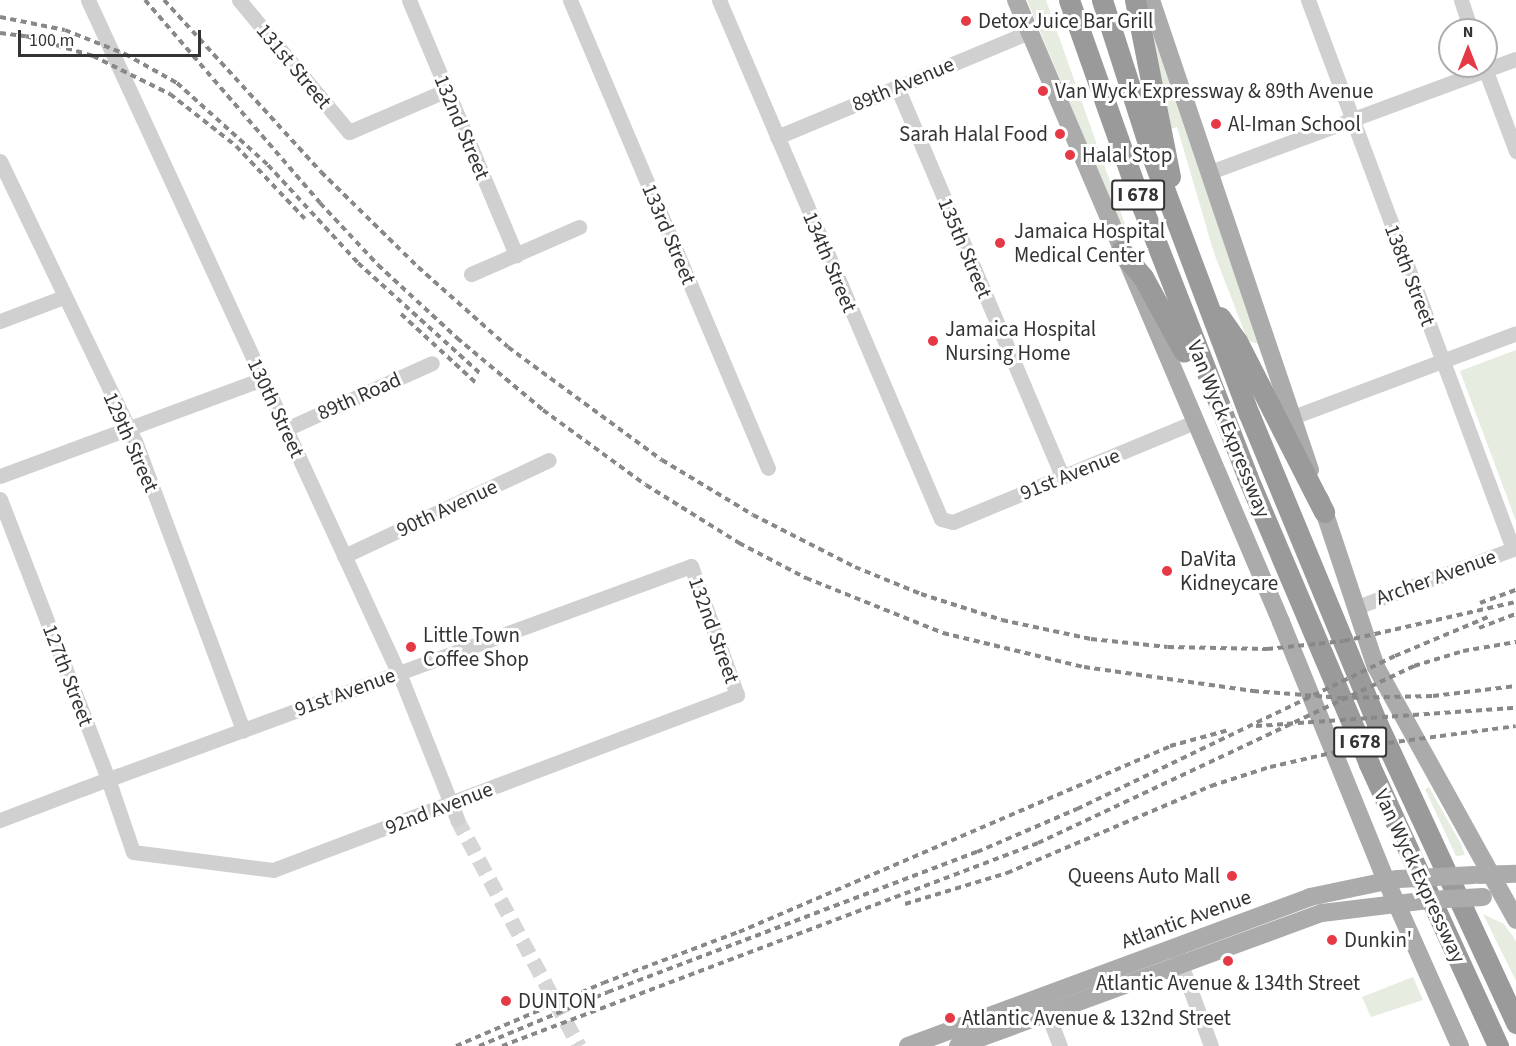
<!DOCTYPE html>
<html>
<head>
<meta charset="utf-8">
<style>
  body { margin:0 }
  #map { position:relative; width:1516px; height:1046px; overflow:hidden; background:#fff; font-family:"Source Sans 3",sans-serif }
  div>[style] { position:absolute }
  .green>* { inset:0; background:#e6ecdf }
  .minor-tunnel>* { height:15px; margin-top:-7.5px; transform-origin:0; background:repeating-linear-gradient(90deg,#d6d6d6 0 15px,transparent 0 23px) }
  .minor>* { height:15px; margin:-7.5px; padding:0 7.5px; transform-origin:7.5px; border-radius:7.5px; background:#d0d0d0 }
  .major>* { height:18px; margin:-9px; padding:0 9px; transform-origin:9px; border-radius:9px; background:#ababab }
  .highway>* { height:21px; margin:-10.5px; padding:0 10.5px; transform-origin:10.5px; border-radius:10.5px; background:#9a9a9a }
  .rail>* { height:4px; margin-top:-2px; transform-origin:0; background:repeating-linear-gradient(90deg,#888 0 6px,transparent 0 10.5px) }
  .major-bridge>* { height:18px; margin:-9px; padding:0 9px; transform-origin:9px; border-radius:9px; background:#ababab }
  .dots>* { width:16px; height:16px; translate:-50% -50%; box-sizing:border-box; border:3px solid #fff; border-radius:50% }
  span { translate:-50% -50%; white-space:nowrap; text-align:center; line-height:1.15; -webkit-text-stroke:6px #fff; paint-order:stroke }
  .shield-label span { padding:2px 4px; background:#fff; border:2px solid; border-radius:4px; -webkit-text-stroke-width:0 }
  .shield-label { font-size:20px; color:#333; font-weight:700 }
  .poi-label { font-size:21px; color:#333 }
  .left { translate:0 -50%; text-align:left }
  .right { translate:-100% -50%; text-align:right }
  .street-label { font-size:21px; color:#333 }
  .north { position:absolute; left:1438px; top:18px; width:60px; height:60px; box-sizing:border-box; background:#fff; border:2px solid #adadad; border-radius:50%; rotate:0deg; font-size:16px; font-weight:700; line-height:24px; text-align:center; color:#333 }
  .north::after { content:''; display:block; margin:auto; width:21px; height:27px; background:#e63946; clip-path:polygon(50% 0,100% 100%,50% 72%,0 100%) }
  .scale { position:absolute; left:18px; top:30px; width:183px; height:27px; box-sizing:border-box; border:3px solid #333; border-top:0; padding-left:8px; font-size:18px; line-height:21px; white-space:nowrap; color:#333; -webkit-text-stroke:4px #fff; paint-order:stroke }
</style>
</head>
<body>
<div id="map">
  <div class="green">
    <i style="clip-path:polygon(1027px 0,1046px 0,1139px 264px,1119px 221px)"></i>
    <i style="clip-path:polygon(1144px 19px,1152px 23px,1259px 344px,1248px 341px,1214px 253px,1177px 127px,1170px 129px)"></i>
    <i style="clip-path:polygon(1516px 350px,1516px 521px,1460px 371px)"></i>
    <i style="clip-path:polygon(1429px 787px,1461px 844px,1465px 855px,1456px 856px,1425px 789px)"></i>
    <i style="clip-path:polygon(1483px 914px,1504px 924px,1516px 941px,1516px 981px)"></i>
    <i style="clip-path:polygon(1413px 977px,1423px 1000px,1371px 1017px,1362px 997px)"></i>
  </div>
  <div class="minor-tunnel">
    <i style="left:457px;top:819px;width:258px;rotate:61.7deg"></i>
  </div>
  <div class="minor">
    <i style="left:88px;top:0;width:752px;rotate:65.24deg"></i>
    <i style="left:403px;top:683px;width:146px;rotate:68.3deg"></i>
    <i style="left:239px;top:0;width:172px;rotate:50.2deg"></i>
    <i style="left:349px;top:132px;width:107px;rotate:-23.2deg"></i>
    <i style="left:409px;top:0;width:277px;rotate:67.2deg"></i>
    <i style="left:570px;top:0;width:508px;rotate:67.07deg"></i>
    <i style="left:719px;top:0;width:564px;rotate:66.84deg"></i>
    <i style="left:941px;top:519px;width:12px;rotate:14deg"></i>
    <i style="left:953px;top:522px;width:262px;rotate:-22.5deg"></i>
    <i style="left:1308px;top:0;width:586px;rotate:69.52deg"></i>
    <i style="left:1461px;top:0;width:32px;rotate:72deg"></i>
    <i style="left:1484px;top:66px;width:91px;rotate:69.4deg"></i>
    <i style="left:897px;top:87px;width:423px;rotate:67deg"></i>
    <i style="left:777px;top:137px;width:273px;rotate:-22.6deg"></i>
    <i style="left:0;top:161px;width:311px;rotate:64.3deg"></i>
    <i style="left:135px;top:441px;width:309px;rotate:69.5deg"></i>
    <i style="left:1210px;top:172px;width:326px;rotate:-20.3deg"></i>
    <i style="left:471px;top:274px;width:118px;rotate:-23.5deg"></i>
    <i style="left:0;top:321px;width:68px;rotate:-20.6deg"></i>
    <i style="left:1293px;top:417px;width:238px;rotate:-20.6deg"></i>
    <i style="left:286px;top:429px;width:160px;rotate:-24.3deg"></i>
    <i style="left:0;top:476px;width:279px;rotate:-20.3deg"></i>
    <i style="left:0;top:499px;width:300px;rotate:68.9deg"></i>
    <i style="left:108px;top:779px;width:77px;rotate:71.1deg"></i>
    <i style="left:133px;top:852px;width:141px;rotate:7.3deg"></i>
    <i style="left:273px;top:870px;width:496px;rotate:-20.7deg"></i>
    <i style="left:737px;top:695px;width:137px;rotate:-109.6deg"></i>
    <i style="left:691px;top:566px;width:312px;rotate:159.9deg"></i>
    <i style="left:398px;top:673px;width:165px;rotate:159.8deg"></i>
    <i style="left:243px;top:730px;width:131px;rotate:159.9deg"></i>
    <i style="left:120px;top:775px;width:13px;rotate:162deg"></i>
    <i style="left:108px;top:779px;width:26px;rotate:159deg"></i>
    <i style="left:84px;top:788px;width:90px;rotate:159.1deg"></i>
    <i style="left:344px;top:556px;width:226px;rotate:-25.1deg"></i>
    <i style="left:1357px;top:607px;width:170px;rotate:-20.4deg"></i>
    <i style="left:1175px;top:948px;width:104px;rotate:69.8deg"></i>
    <i style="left:1043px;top:1002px;width:47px;rotate:68.9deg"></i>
  </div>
  <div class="major">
    <i style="left:1016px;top:0;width:676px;rotate:66.92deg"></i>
    <i style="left:1281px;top:622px;width:279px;rotate:67.9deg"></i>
    <i style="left:1386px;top:880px;width:182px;rotate:66deg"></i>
    <i style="left:1151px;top:0;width:496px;rotate:71.3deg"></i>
    <i style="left:1320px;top:499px;width:177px;rotate:71.6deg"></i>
    <i style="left:1376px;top:667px;width:289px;rotate:61deg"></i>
    <i style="left:1479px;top:875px;width:37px;rotate:-2deg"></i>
    <i style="left:908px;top:1046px;width:429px;rotate:-20.3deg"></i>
    <i style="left:1310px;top:897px;width:88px;rotate:-11.8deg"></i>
    <i style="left:958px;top:1046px;width:388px;rotate:-20.1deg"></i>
    <i style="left:1322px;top:913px;width:109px;rotate:-6.9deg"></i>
  </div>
  <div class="highway">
    <i style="left:1069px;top:0;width:219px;rotate:70.5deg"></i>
    <i style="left:1142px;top:206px;width:290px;rotate:68.7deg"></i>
    <i style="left:1247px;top:476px;width:313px;rotate:67deg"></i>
    <i style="left:1369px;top:764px;width:310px;rotate:65.4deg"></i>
    <i style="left:1102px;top:0;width:167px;rotate:72.2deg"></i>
    <i style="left:1153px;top:159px;width:272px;rotate:69.4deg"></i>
    <i style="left:1249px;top:414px;width:334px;rotate:67.5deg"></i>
    <i style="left:1377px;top:723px;width:331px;rotate:65.1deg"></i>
    <i style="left:1135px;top:0;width:180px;rotate:78.8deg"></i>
    <i style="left:1121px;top:251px;width:34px;rotate:50deg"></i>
    <i style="left:1143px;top:277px;width:85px;rotate:61.3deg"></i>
    <i style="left:1220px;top:317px;width:29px;rotate:55deg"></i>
    <i style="left:1237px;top:341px;width:192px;rotate:63deg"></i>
  </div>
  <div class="rail">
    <i style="left:145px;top:0;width:268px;rotate:49.2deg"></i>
    <i style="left:320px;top:203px;width:85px;rotate:46.9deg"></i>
    <i style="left:378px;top:265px;width:108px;rotate:42.7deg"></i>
    <i style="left:457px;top:338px;width:112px;rotate:39.9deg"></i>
    <i style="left:543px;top:410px;width:127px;rotate:36.1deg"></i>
    <i style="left:646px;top:485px;width:110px;rotate:31.9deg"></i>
    <i style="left:739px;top:543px;width:76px;rotate:27.6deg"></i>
    <i style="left:806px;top:578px;width:148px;rotate:21.9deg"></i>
    <i style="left:943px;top:633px;width:145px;rotate:13.6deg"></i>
    <i style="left:1084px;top:667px;width:171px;rotate:8.1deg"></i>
    <i style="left:1253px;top:691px;width:89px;rotate:4.5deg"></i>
    <i style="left:1342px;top:698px;width:91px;rotate:-1.3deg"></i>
    <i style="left:1433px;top:696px;width:84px;rotate:-6.9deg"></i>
    <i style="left:164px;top:0;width:233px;rotate:47.6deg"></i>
    <i style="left:321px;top:172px;width:136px;rotate:44.4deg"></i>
    <i style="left:418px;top:267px;width:120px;rotate:41.6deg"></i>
    <i style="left:508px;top:347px;width:191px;rotate:36.3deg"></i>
    <i style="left:662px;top:460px;width:106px;rotate:31.1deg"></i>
    <i style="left:753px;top:515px;width:114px;rotate:27deg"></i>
    <i style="left:855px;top:567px;width:71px;rotate:22.2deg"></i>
    <i style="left:921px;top:594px;width:85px;rotate:17.8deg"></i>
    <i style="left:1002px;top:620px;width:91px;rotate:12.1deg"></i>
    <i style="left:1091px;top:639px;width:77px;rotate:5.9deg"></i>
    <i style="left:1168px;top:647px;width:99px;rotate:1.2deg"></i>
    <i style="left:1267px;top:649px;width:77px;rotate:-5.9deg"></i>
    <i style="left:1344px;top:641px;width:176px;rotate:-12.8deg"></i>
    <i style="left:0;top:17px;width:66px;rotate:11.3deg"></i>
    <i style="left:65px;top:30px;width:65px;rotate:21.8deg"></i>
    <i style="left:125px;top:54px;width:60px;rotate:29.1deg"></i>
    <i style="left:177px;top:83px;width:122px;rotate:42deg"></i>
    <i style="left:268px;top:165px;width:133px;rotate:47.4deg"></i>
    <i style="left:358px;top:263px;width:167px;rotate:42.1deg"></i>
    <i style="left:0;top:33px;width:26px;rotate:7deg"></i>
    <i style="left:26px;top:36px;width:70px;rotate:16.6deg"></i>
    <i style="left:93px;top:56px;width:86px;rotate:26.3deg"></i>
    <i style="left:170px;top:94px;width:84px;rotate:38.2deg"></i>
    <i style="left:236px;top:146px;width:100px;rotate:46.6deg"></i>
    <i style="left:401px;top:314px;width:102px;rotate:42.6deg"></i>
    <i style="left:1480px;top:603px;width:38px;rotate:-20deg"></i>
    <i style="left:1479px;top:628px;width:40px;rotate:-21deg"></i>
    <i style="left:1256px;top:726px;width:261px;rotate:-4deg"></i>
    <i style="left:905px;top:904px;width:107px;rotate:-16.9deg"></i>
    <i style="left:1007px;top:873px;width:222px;rotate:-23.1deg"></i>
    <i style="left:1211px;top:786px;width:62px;rotate:-17.9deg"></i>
    <i style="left:1270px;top:767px;width:89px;rotate:-12.9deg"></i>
    <i style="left:1357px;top:747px;width:160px;rotate:-7.5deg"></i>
    <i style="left:456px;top:1046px;width:160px;rotate:-23.2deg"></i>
    <i style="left:603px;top:983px;width:145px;rotate:-20.6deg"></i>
    <i style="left:739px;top:932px;width:469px;rotate:-23.3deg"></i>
    <i style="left:1170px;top:746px;width:61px;rotate:-15.2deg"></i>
    <i style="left:479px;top:1046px;width:140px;rotate:-22.7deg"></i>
    <i style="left:608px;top:992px;width:395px;rotate:-20.8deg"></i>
    <i style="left:977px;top:852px;width:109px;rotate:-23.3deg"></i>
    <i style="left:1077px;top:809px;width:353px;rotate:-25.7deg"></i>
    <i style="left:1395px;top:656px;width:101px;rotate:-22.8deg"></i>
    <i style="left:502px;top:1046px;width:573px;rotate:-20.74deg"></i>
    <i style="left:1038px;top:843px;width:416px;rotate:-25.2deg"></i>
    <i style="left:1414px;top:666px;width:51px;rotate:-17deg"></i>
    <i style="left:1463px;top:651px;width:54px;rotate:-9.6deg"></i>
  </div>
  <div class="major-bridge">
    <i style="left:1399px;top:879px;width:75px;rotate:-3.1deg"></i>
    <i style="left:1430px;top:900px;width:53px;rotate:-3.2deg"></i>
  </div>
  <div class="dots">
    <i style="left:966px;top:21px;background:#e63946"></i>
    <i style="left:1043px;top:91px;background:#e63946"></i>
    <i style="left:1216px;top:124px;background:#e63946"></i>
    <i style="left:1060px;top:134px;background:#e63946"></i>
    <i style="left:1070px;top:155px;background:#e63946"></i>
    <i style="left:1000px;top:243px;background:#e63946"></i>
    <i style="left:933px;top:341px;background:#e63946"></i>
    <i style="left:1167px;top:571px;background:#e63946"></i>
    <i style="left:411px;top:647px;background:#e63946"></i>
    <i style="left:1232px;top:876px;background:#e63946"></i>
    <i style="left:1332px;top:940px;background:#e63946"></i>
    <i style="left:1228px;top:961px;background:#e63946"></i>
    <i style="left:506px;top:1001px;background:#e63946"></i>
    <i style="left:950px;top:1018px;background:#e63946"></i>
  </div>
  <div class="shield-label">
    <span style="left:1138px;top:195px">I 678</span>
    <span style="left:1360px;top:742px">I 678</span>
  </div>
  <div class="poi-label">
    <span class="left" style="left:978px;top:21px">Detox Juice Bar Grill</span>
    <span class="left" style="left:1055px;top:91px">Van Wyck Expressway &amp; 89th Avenue</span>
    <span class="left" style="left:1228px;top:124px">Al-Iman School</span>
    <span class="right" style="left:1048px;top:134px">Sarah Halal Food</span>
    <span class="left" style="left:1082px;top:155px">Halal Stop</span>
    <span class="left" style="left:1014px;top:243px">Jamaica Hospital<br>Medical Center</span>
    <span class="left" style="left:945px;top:341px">Jamaica Hospital<br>Nursing Home</span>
    <span class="left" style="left:1180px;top:571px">DaVita<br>Kidneycare</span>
    <span class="left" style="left:423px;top:647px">Little Town<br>Coffee Shop</span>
    <span class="right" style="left:1220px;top:876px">Queens Auto Mall</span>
    <span class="left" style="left:1344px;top:940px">Dunkin'</span>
    <span style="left:1228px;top:983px">Atlantic Avenue &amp; 134th Street</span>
    <span class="left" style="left:518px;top:1001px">DUNTON</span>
    <span class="left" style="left:962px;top:1018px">Atlantic Avenue &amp; 132nd Street</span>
  </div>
  <div class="street-label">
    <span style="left:294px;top:66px;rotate:50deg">131st Street</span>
    <span style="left:903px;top:84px;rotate:-23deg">89th Avenue</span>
    <span style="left:462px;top:127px;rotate:67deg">132nd Street</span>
    <span style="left:669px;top:234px;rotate:67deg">133rd Street</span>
    <span style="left:965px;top:248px;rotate:67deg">135th Street</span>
    <span style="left:830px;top:262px;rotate:67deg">134th Street</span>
    <span style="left:1410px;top:275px;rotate:69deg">138th Street</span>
    <span style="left:359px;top:396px;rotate:-24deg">89th Road</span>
    <span style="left:276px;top:408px;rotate:65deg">130th Street</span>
    <span style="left:1229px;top:429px;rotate:68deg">Van Wyck Expressway</span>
    <span style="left:131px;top:442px;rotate:66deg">129th Street</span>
    <span style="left:1070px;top:474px;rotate:-22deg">91st Avenue</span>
    <span style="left:447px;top:508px;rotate:-25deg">90th Avenue</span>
    <span style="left:1436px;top:577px;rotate:-20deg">Archer Avenue</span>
    <span style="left:714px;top:630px;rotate:70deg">132nd Street</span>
    <span style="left:68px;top:675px;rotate:69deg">127th Street</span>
    <span style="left:345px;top:692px;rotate:-20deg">91st Avenue</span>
    <span style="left:439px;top:808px;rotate:-21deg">92nd Avenue</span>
    <span style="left:1420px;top:876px;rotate:65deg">Van Wyck Expressway</span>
    <span style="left:1186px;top:919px;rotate:-20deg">Atlantic Avenue</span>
  </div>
  <div class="north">N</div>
  <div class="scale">100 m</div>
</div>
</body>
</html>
